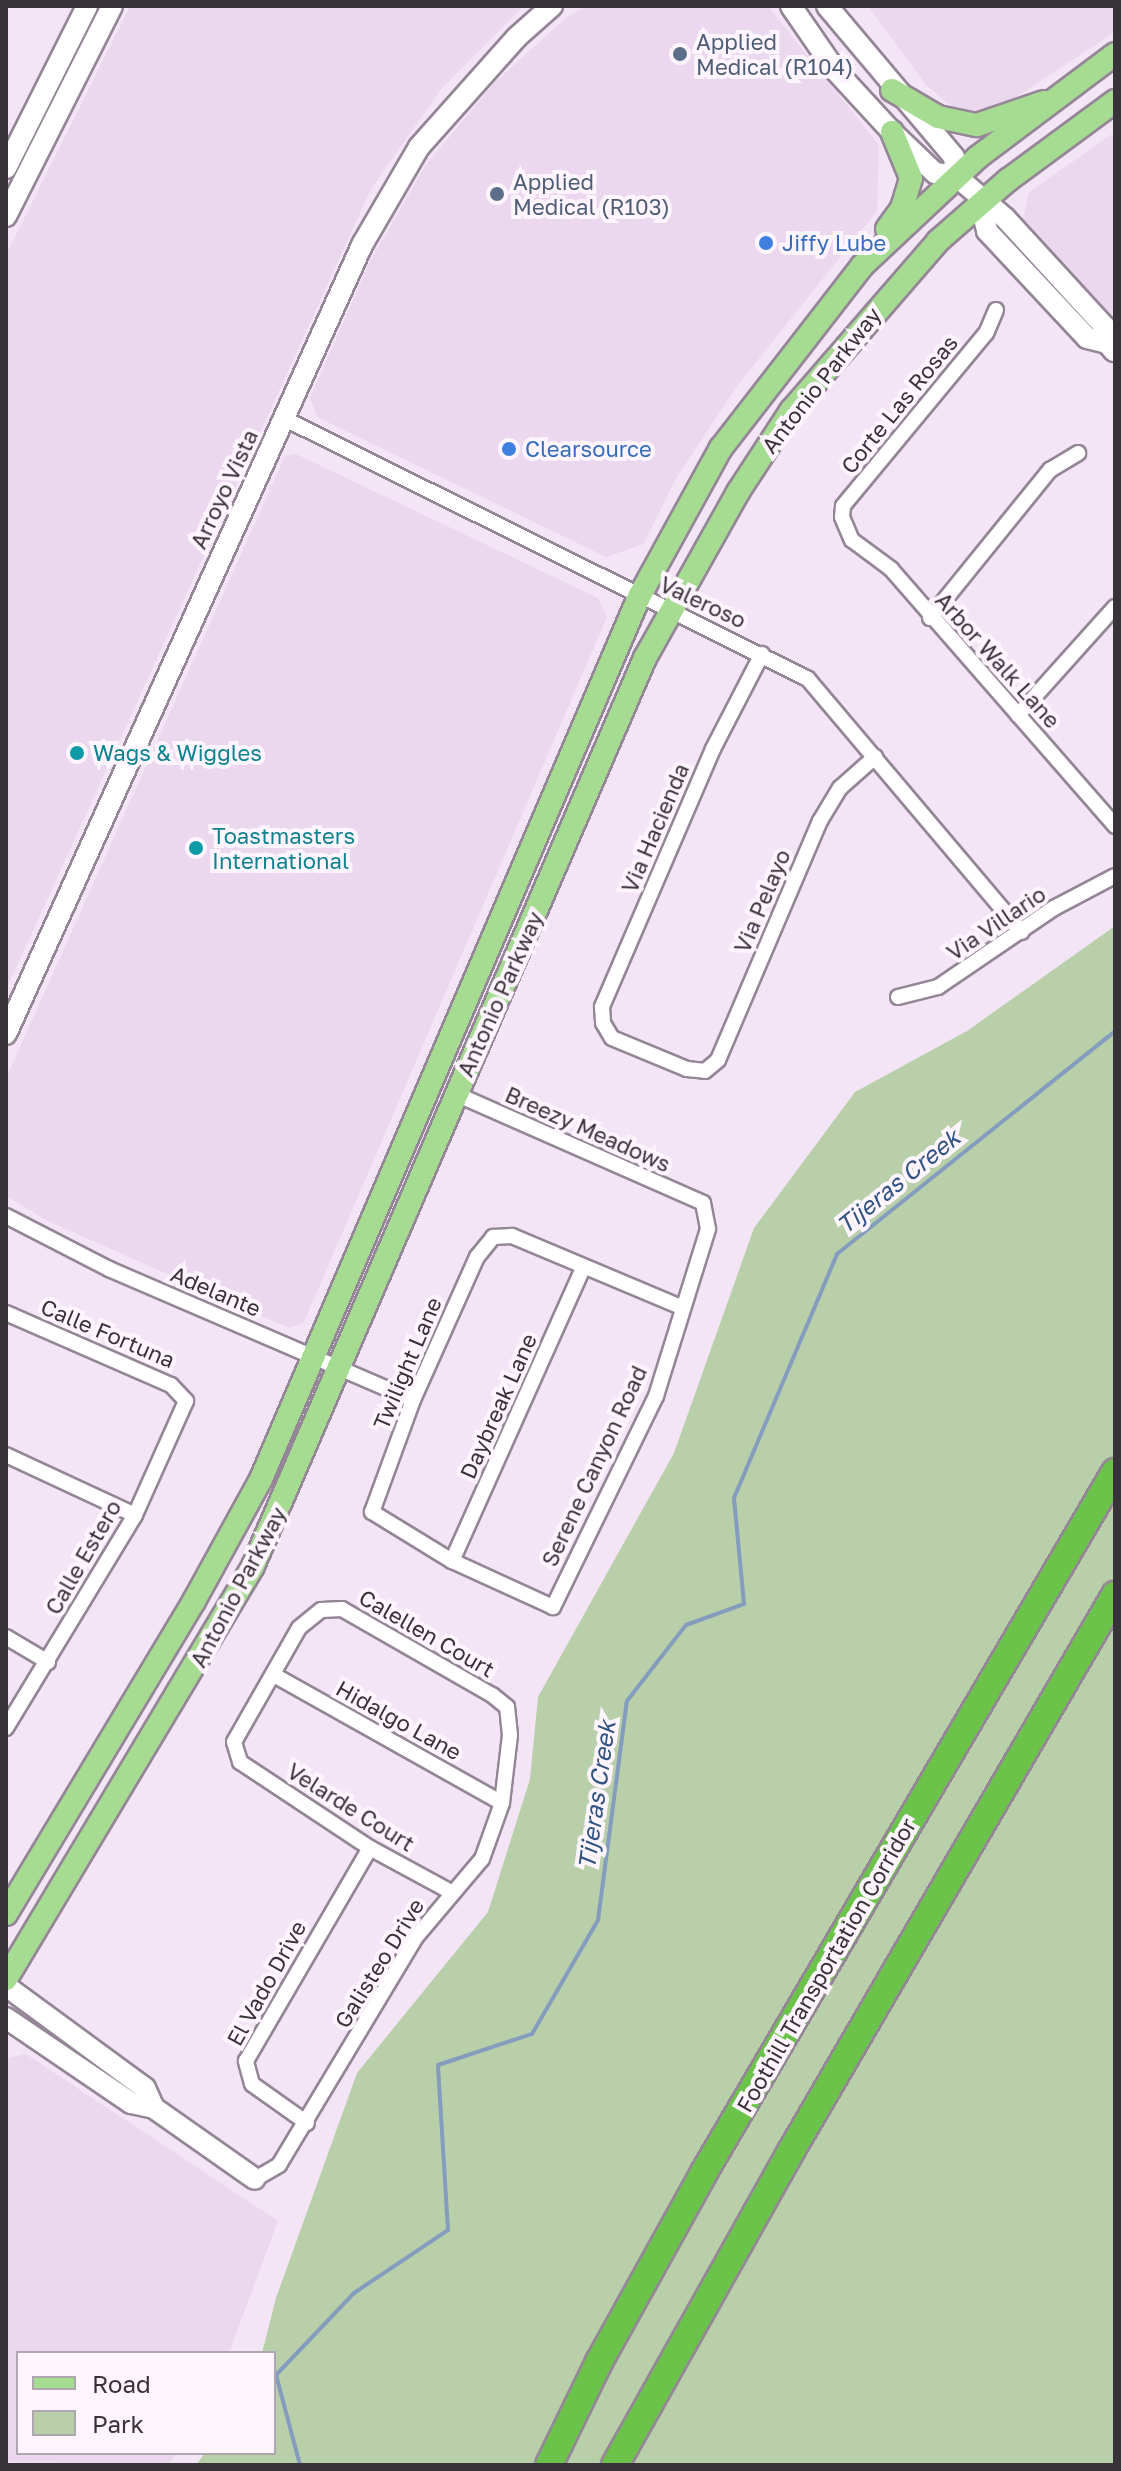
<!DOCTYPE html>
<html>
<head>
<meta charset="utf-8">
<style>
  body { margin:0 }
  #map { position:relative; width:1121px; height:2471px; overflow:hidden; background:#f4e5f6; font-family:"Golos Text",sans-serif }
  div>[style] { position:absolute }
  .built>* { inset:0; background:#ebd8ee }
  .green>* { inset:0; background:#b8cfaa }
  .stream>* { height:4px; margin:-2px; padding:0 2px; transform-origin:2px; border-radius:2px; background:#849dbe }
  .roads { filter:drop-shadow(2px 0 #948696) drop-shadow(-2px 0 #948696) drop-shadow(0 2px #948696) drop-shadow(0 -2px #948696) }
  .street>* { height:14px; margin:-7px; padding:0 7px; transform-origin:7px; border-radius:7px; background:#fff }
  .secondary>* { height:20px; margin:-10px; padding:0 10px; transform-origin:10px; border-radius:10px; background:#fff }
  .primary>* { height:22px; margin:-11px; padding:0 11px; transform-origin:11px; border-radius:11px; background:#a6db92 }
  .highway>* { height:26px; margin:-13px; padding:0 13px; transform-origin:13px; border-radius:13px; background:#6bc34a }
  .dots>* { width:22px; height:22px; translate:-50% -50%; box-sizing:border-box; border:4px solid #fef5ff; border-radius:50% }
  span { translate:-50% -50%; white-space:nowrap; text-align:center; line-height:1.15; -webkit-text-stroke:8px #fef5ff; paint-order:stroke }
  .service-label { font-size:22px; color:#4e5e75 }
  .left { translate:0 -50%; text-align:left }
  .shop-label { font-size:22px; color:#366cbe }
  .street-label { font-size:22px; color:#383239 }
  .culture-label { font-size:22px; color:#0d838f }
  .water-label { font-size:24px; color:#315382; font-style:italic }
  .frame { position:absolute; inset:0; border:8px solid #383239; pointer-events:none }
  .legend { position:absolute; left:16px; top:2351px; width:260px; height:104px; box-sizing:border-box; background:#fef5ff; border:2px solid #afa7b0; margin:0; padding:10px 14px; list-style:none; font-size:24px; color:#383239 }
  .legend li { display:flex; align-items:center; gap:16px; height:40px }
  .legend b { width:40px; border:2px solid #afa7b0 }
</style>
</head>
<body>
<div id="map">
  <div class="built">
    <i style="clip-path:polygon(130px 6px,524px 6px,442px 88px,371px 189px,6px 990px,6px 255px)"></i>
    <i style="clip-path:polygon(587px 6px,768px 6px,879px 145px,877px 211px,737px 386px,675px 480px,644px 544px,606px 557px,317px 417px,310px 398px,369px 263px,425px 166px,494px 83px,568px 16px)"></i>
    <i style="clip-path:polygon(868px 6px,1115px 6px,1115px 32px,1001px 107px,969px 113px,953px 108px,926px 85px)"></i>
    <i style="clip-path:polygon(1115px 132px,1115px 324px,1023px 219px,1029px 192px)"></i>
    <i style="clip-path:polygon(296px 454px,598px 598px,607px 617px,304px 1322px,289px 1328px,48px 1221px,6px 1196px,6px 1078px,285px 456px)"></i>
    <i style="clip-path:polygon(26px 2054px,278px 2221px,229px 2353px,18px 2353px,18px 2453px,177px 2453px,168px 2465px,6px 2462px,6px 2058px)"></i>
  </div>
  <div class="green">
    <i style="clip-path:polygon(1115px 926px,1115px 2465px,196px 2465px,205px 2453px,274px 2453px,274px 2353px,262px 2353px,276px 2298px,357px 2073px,488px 1912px,530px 1779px,538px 1697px,674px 1453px,754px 1228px,855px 1092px,967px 1031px)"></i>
  </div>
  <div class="stream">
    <i style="left:300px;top:2465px;width:93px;rotate:-104.9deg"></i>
    <i style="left:276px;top:2375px;width:113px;rotate:-46.4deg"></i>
    <i style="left:354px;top:2293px;width:113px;rotate:-33.8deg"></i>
    <i style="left:448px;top:2230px;width:165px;rotate:-93.5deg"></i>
    <i style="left:438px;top:2065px;width:99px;rotate:-18.3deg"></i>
    <i style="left:532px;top:2034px;width:132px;rotate:-59.9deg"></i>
    <i style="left:598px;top:1920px;width:221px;rotate:-82.5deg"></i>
    <i style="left:627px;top:1701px;width:96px;rotate:-52.2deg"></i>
    <i style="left:686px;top:1625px;width:62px;rotate:-19.9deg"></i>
    <i style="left:744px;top:1604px;width:106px;rotate:-95.4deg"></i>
    <i style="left:734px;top:1498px;width:265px;rotate:-67.1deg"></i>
    <i style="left:837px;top:1254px;width:356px;rotate:-38.7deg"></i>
  </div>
  <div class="roads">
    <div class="street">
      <i style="left:996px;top:310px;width:25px;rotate:113deg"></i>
      <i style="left:986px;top:333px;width:224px;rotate:129.6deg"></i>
      <i style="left:843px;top:506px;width:11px;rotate:95deg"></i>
      <i style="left:842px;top:517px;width:25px;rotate:67deg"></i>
      <i style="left:852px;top:540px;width:49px;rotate:36.6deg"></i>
      <i style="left:891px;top:569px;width:341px;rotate:48.9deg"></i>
      <i style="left:283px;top:418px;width:586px;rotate:26.43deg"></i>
      <i style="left:808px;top:679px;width:331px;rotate:49.8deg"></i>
      <i style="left:930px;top:618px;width:191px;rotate:-51deg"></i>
      <i style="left:1050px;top:470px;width:33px;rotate:-31deg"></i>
      <i style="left:762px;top:654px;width:107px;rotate:117.3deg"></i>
      <i style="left:713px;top:749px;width:281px;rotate:113.3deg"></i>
      <i style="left:602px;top:1007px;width:16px;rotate:86deg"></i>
      <i style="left:603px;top:1023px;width:17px;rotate:59deg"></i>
      <i style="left:612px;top:1038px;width:81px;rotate:22.5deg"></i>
      <i style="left:687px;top:1069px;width:18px;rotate:6deg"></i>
      <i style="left:705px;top:1071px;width:17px;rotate:-40deg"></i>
      <i style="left:718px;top:1060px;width:260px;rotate:-66.9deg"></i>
      <i style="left:820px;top:821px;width:39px;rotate:-59deg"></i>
      <i style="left:840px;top:788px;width:47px;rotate:-41.5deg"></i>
      <i style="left:1018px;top:715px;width:145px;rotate:-48.1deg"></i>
      <i style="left:898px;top:997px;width:41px;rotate:-14deg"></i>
      <i style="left:938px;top:987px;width:140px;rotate:-34.3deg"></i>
      <i style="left:1054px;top:908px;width:69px;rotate:-27.7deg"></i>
      <i style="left:456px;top:1094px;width:270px;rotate:23.8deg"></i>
      <i style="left:703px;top:1203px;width:26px;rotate:79deg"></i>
      <i style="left:708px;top:1229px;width:175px;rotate:107.3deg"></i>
      <i style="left:656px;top:1396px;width:235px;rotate:116deg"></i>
      <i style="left:553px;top:1607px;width:111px;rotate:-155.5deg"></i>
      <i style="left:452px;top:1561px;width:94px;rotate:-148.5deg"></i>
      <i style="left:372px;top:1512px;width:119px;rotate:-69.9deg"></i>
      <i style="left:413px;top:1400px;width:157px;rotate:-65.9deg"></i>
      <i style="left:477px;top:1257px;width:26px;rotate:-51deg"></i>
      <i style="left:493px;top:1237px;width:19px;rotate:-3deg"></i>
      <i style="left:512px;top:1236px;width:183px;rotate:22.8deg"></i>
      <i style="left:6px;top:1216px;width:116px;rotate:27.2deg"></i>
      <i style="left:109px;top:1269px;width:331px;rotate:23.3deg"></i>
      <i style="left:6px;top:1313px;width:180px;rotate:23.6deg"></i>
      <i style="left:171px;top:1385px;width:22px;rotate:47deg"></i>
      <i style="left:186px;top:1401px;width:125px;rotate:114.1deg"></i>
      <i style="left:135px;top:1515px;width:249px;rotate:121.2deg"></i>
      <i style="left:6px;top:1455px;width:142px;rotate:24.9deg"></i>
      <i style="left:452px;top:1561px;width:321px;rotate:-65.9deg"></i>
      <i style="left:6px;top:1637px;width:49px;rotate:30.8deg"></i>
      <i style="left:274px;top:1675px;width:261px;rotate:29.3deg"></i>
      <i style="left:307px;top:2123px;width:67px;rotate:-144.7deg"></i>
      <i style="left:252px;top:2084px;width:24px;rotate:-105deg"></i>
      <i style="left:246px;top:2061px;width:246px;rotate:-59.8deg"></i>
      <i style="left:255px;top:2179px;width:28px;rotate:-30deg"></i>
      <i style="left:279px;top:2165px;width:266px;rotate:-59deg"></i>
      <i style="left:416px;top:1937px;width:102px;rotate:-49.8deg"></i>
      <i style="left:482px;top:1859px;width:59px;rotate:-70.3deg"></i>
      <i style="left:502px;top:1803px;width:68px;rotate:-83.3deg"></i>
      <i style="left:510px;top:1735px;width:28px;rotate:-96deg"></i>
      <i style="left:507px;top:1707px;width:19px;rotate:-141deg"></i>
      <i style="left:492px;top:1695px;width:173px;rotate:-150.2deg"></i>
      <i style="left:342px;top:1609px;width:21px;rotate:177deg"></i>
      <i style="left:321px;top:1610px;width:28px;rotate:141deg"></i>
      <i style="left:299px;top:1628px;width:131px;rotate:119.7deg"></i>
      <i style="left:234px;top:1742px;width:21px;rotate:73deg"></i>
      <i style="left:240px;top:1762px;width:156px;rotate:33.5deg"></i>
      <i style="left:370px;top:1848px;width:92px;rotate:28.5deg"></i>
    </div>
    <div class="secondary">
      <i style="left:791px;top:6px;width:78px;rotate:55.5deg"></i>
      <i style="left:835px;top:70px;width:84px;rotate:47.4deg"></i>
      <i style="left:892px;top:132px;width:59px;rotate:43.6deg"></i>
      <i style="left:935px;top:173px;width:21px;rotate:8deg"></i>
      <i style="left:956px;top:176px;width:65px;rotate:40.6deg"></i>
      <i style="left:1005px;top:218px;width:148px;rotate:47.5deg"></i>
      <i style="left:1105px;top:327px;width:16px;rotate:83deg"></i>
      <i style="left:827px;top:6px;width:197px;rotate:49.9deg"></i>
      <i style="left:954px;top:157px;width:19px;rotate:84deg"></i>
      <i style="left:6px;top:168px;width:181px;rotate:-63.4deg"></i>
      <i style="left:980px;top:202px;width:30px;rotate:76deg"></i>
      <i style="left:987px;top:231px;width:146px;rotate:46.9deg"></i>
      <i style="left:1087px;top:338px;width:21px;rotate:14deg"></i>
      <i style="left:1107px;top:343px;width:11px;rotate:49deg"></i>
      <i style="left:6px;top:216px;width:235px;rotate:-63.2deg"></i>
      <i style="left:6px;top:1034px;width:866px;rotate:-65.71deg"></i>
      <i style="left:362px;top:245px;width:113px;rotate:-59.8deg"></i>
      <i style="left:419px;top:147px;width:147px;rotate:-48.3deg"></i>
      <i style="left:517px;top:37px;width:47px;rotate:-41.5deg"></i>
      <i style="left:6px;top:1986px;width:172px;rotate:36.3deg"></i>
      <i style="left:145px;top:2088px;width:22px;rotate:66deg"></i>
      <i style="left:6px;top:2018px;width:151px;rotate:34.2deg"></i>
      <i style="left:131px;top:2103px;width:24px;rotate:12deg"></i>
      <i style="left:154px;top:2108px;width:123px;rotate:35.1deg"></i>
    </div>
    <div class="primary">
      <i style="left:892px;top:90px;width:53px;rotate:30.4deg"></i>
      <i style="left:938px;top:117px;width:40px;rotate:12deg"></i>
      <i style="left:977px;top:125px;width:71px;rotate:-18.9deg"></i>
      <i style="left:887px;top:229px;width:26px;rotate:-54deg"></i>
      <i style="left:902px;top:208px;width:31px;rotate:-73deg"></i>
      <i style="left:911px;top:178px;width:50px;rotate:-112.4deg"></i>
      <i style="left:6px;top:1914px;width:365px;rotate:-59deg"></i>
      <i style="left:194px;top:1601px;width:139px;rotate:-61.2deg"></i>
      <i style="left:261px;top:1479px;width:960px;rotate:-66.8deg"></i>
      <i style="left:639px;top:597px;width:170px;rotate:-61.2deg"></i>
      <i style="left:721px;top:448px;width:230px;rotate:-52.2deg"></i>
      <i style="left:862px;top:266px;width:159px;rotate:-43.2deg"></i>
      <i style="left:978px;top:157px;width:171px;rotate:-36.9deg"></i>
      <i style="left:6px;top:1979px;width:481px;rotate:-59.1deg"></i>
      <i style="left:253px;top:1566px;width:989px;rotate:-66.65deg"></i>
      <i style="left:645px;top:658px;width:190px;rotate:-60.7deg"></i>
      <i style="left:738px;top:492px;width:97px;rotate:-56.8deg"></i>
      <i style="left:791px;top:411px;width:225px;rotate:-49.1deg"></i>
      <i style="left:938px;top:241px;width:93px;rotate:-41.1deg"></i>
      <i style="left:1008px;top:180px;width:133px;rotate:-36.4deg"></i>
    </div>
    <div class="highway">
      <i style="left:549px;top:2465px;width:114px;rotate:-64.1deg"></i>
      <i style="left:599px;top:2362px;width:215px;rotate:-61deg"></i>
      <i style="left:703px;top:2174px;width:814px;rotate:-59.59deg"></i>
      <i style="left:615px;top:2465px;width:358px;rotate:-60.7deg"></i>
      <i style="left:790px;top:2153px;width:646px;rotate:-59.78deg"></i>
    </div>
  </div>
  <div class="dots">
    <i style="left:680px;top:54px;background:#5c6f8a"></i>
    <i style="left:497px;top:194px;background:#5c6f8a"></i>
    <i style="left:766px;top:243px;background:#3f7fe0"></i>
    <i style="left:509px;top:449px;background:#3f7fe0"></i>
    <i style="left:77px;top:753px;background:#0f9aa8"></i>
    <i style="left:196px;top:848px;background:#0f9aa8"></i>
  </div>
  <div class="service-label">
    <span class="left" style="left:696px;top:54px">Applied<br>Medical (R104)</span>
    <span class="left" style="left:513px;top:194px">Applied<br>Medical (R103)</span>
  </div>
  <div class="shop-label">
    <span class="left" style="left:782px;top:243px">Jiffy Lube</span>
    <span class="left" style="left:525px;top:449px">Clearsource</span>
  </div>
  <div class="street-label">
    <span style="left:821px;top:380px;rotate:-52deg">Antonio Parkway</span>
    <span style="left:899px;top:404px;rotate:-51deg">Corte Las Rosas</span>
    <span style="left:224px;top:489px;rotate:-65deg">Arroyo Vista</span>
    <span style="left:703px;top:602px;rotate:25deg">Valeroso</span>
    <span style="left:998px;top:660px;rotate:48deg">Arbor Walk Lane</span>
    <span style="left:655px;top:828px;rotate:-67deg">Via Hacienda</span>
    <span style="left:762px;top:901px;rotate:-67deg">Via Pelayo</span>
    <span style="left:996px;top:923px;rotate:-34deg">Via Villario</span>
    <span style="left:500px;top:994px;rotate:-66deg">Antonio Parkway</span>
    <span style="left:588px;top:1129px;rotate:24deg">Breezy Meadows</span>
    <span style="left:216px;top:1291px;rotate:23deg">Adelante</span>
    <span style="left:108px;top:1333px;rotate:23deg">Calle Fortuna</span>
    <span style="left:407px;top:1363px;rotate:-67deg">Twilight Lane</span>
    <span style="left:498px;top:1406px;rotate:-66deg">Daybreak Lane</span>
    <span style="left:594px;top:1466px;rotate:-65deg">Serene Canyon Road</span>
    <span style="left:83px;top:1557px;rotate:-60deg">Calle Estero</span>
    <span style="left:238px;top:1587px;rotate:-62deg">Antonio Parkway</span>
    <span style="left:427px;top:1633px;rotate:30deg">Calellen Court</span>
    <span style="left:399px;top:1720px;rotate:29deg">Hidalgo Lane</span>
    <span style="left:351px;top:1807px;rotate:32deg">Velarde Court</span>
    <span style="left:379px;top:1963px;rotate:-58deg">Galisteo Drive</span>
    <span style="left:826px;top:1965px;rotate:-60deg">Foothill Transportation Corridor</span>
    <span style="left:266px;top:1983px;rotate:-61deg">El Vado Drive</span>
  </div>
  <div class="culture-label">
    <span class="left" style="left:93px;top:753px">Wags &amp; Wiggles</span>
    <span class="left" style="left:212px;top:848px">Toastmasters<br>International</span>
  </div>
  <div class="water-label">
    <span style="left:898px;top:1181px;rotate:-39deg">Tijeras Creek</span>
    <span style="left:596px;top:1795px;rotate:-82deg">Tijeras Creek</span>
  </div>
  <div class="frame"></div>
  <ul class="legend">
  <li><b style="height:10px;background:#a6db92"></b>Road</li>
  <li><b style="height:22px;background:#b8cfaa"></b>Park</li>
  </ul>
</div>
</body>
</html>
